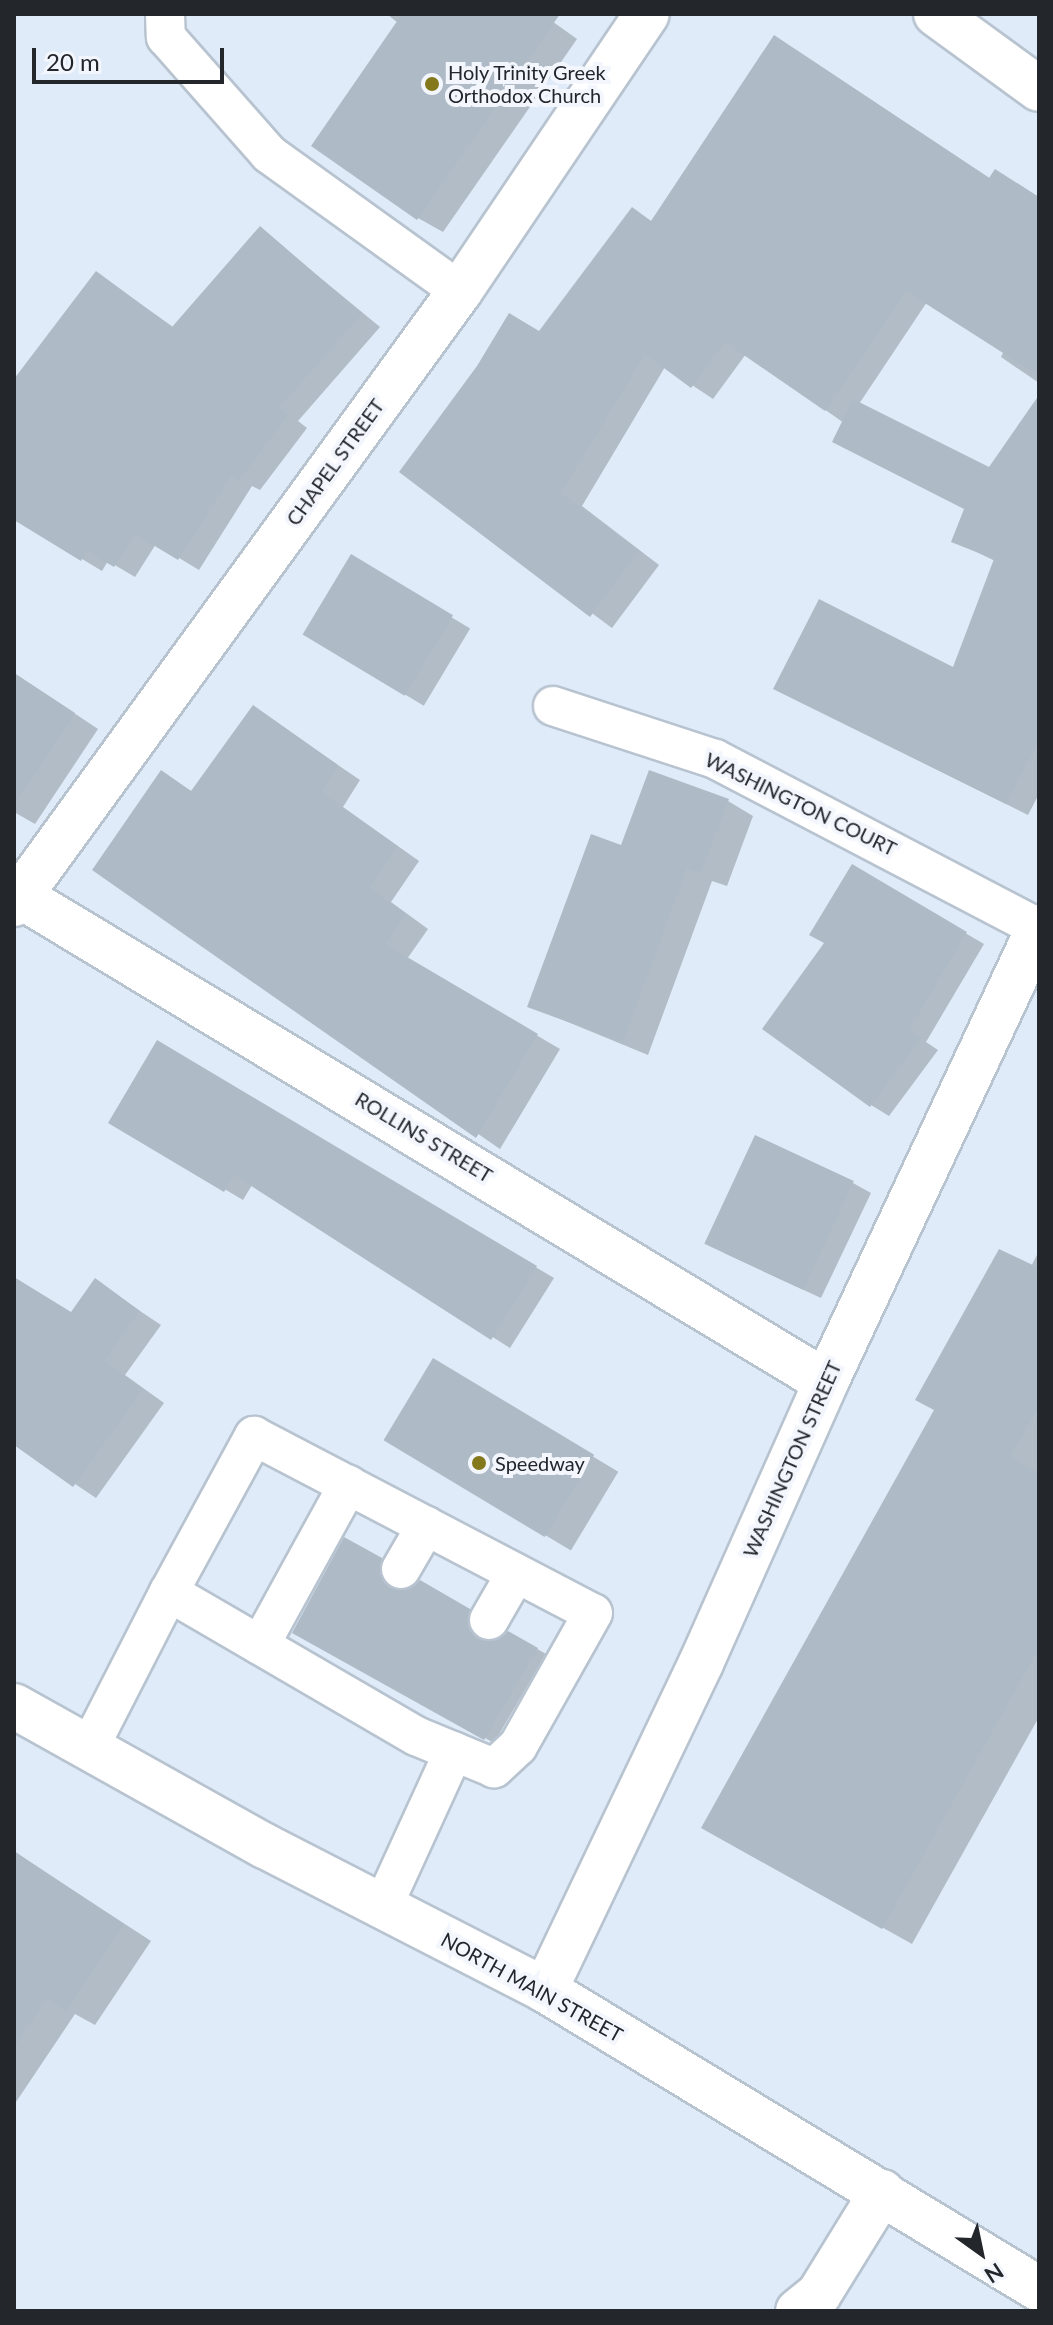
<!DOCTYPE html>
<html>
<head>
<meta charset="utf-8">
<style>
  body { margin:0 }
  #map { position:relative; width:1053px; height:2325px; overflow:hidden; background:#dfebf8; font-family:Lato,sans-serif }
  div>[style] { position:absolute }
  .shadow>* { inset:0; background:#0003; transform-origin:0 0 }
  .building>* { inset:0; background:#afbac7; transform-origin:0 0 }
  .roads { filter:drop-shadow(2px 0 #b8c3d0) drop-shadow(-2px 0 #b8c3d0) drop-shadow(0 2px #b8c3d0) drop-shadow(0 -2px #b8c3d0) }
  .lane>* { height:38px; margin:-19px; padding:0 19px; transform-origin:19px; border-radius:19px; background:#fff }
  .street>* { height:44px; margin:-22px; padding:0 22px; transform-origin:22px; border-radius:22px; background:#fff }
  .secondary>* { height:44px; margin:-22px; padding:0 22px; transform-origin:22px; border-radius:22px; background:#fff }
  .primary>* { height:44px; margin:-22px; padding:0 22px; transform-origin:22px; border-radius:22px; background:#fff }
  .dots>* { width:22px; height:22px; translate:-50% -50%; box-sizing:border-box; border:4px solid #f3f7fd; border-radius:50% }
  span { translate:-50% -50%; white-space:nowrap; text-align:center; line-height:1.15; -webkit-text-stroke:8px #f3f7fd; paint-order:stroke }
  .poi-label { font-size:20px; color:#23272c }
  .left { translate:0 -50%; text-align:left }
  .street-label { font-size:20px; color:#23272c }
  .frame { position:absolute; inset:0; border:16px solid #23272c; pointer-events:none }
  .north { position:absolute; left:941px; top:2213px; width:80px; height:80px; -webkit-text-stroke:6px #f3f7fd; paint-order:stroke; rotate:147deg; font-size:22px; font-weight:700; line-height:32px; text-align:center; color:#23272c }
  .north::after { content:''; display:block; margin:auto; width:28px; height:36px; background:#23272c; clip-path:polygon(50% 0,100% 100%,50% 72%,0 100%) }
  .scale { position:absolute; left:32px; top:48px; width:192px; height:36px; box-sizing:border-box; border:4px solid #23272c; border-top:0; padding-left:10px; font-size:24px; line-height:28px; white-space:nowrap; color:#23272c; -webkit-text-stroke:6px #f3f7fd; paint-order:stroke }
</style>
</head>
<body>
<div id="map">
  <div class="shadow">
    <i style="clip-path:polygon(387px 14px,542px 14px,577px 39px,443px 232px,418px 218px,398px 23px)"></i>
    <i style="clip-path:polygon(796px 50px,991px 179px,1039px 198px,1039px 383px,1001px 357px,1004px 351px,927px 302px,859px 404px,990px 470px,1039px 398px,1039px 794px,1028px 815px,776px 689px,954px 670px,995px 561px,954px 541px,966px 509px,746px 354px,713px 399px,665px 367px,582px 506px,659px 565px,612px 628px,401px 472px,540px 333px,632px 210px,653px 222px)"></i>
    <i style="clip-path:polygon(261px 229px,380px 327px,298px 421px,307px 428px,260px 490px,252px 486px,199px 570px,156px 544px,135px 577px,108px 561px,102px 571px,14px 518px,14px 382px,97px 273px,173px 327px)"></i>
    <i style="left:351px;top:557px;width:139px;height:90px;rotate:31deg"></i>
    <i style="clip-path:polygon(14px 673px,98px 729px,35px 824px,14px 812px)"></i>
    <i style="clip-path:polygon(254px 708px,360px 780px,343px 807px,419px 861px,391px 902px,428px 929px,407px 959px,560px 1049px,500px 1149px,95px 870px,161px 773px,193px 792px)"></i>
    <i style="clip-path:polygon(728px 801px,753px 816px,727px 886px,712px 881px,648px 1055px,529px 1006px,622px 848px)"></i>
    <i style="clip-path:polygon(852px 867px,984px 944px,926px 1042px,938px 1050px,889px 1116px,871px 1105px,827px 943px)"></i>
    <i style="clip-path:polygon(158px 1043px,554px 1278px,510px 1348px,252px 1185px,243px 1200px,111px 1122px)"></i>
    <i style="clip-path:polygon(853px 1183px,871px 1193px,821px 1298px,724px 1253px)"></i>
    <i style="clip-path:polygon(1039px 1251px,1039px 1717px,912px 1944px,733px 1844px)"></i>
    <i style="clip-path:polygon(14px 1278px,72px 1314px,95px 1281px,161px 1325px,125px 1375px,164px 1403px,96px 1498px,14px 1443px)"></i>
    <i style="left:434px;top:1361px;width:215px;height:92px;rotate:31deg"></i>
    <i style="clip-path:polygon(345px 1540px,390px 1566px,394px 1590px,412px 1590px,420px 1583px,479px 1616px,482px 1641px,500px 1641px,509px 1633px,546px 1654px,494px 1743px,294px 1632px)"></i>
    <i style="clip-path:polygon(14px 1852px,151px 1941px,95px 2025px,75px 2014px,14px 2105px)"></i>
  </div>
  <div class="building">
    <i style="clip-path:polygon(402px 14px,560px 14px,417px 220px,311px 146px)"></i>
    <i style="clip-path:polygon(774px 35px,989px 178px,995px 169px,1039px 197px,1039px 376px,906px 291px,825px 411px,725px 342px,691px 388px,645px 354px,561px 493px,639px 551px,590px 617px,399px 472px,477px 366px,509px 313px,539px 331px,632px 207px,651px 221px)"></i>
    <i style="clip-path:polygon(260px 226px,362px 314px,279px 408px,288px 415px,239px 480px,232px 475px,178px 560px,135px 534px,114px 567px,87px 551px,81px 561px,14px 520px,14px 379px,96px 271px,172px 327px)"></i>
    <i style="clip-path:polygon(1039px 395px,1039px 741px,1006px 804px,773px 689px,819px 599px,953px 667px,994px 559px,951px 542px,964px 509px,832px 442px,853px 399px,989px 467px)"></i>
    <i style="left:351px;top:554px;width:119px;height:94px;rotate:31deg"></i>
    <i style="clip-path:polygon(14px 673px,75px 713px,14px 804px)"></i>
    <i style="clip-path:polygon(253px 705px,338px 765px,321px 792px,397px 846px,369px 888px,406px 914px,385px 944px,538px 1034px,476px 1138px,92px 870px,161px 770px,191px 791px)"></i>
    <i style="clip-path:polygon(649px 770px,729px 799px,701px 873px,687px 868px,623px 1042px,527px 1007px,591px 834px,621px 845px)"></i>
    <i style="clip-path:polygon(852px 864px,967px 932px,909px 1030px,921px 1038px,870px 1107px,762px 1029px,824px 943px,809px 935px)"></i>
    <i style="clip-path:polygon(157px 1040px,537px 1266px,491px 1340px,234px 1175px,224px 1192px,108px 1123px)"></i>
    <i style="left:755px;top:1135px;width:109px;height:120px;rotate:25deg"></i>
    <i style="clip-path:polygon(999px 1249px,1039px 1268px,1039px 1406px,1010px 1457px,1039px 1473px,1039px 1648px,882px 1929px,701px 1828px,934px 1410px,915px 1400px)"></i>
    <i style="clip-path:polygon(14px 1277px,71px 1312px,95px 1278px,140px 1311px,104px 1361px,143px 1389px,73px 1487px,14px 1445px)"></i>
    <i style="left:433px;top:1358px;width:188px;height:96px;rotate:31deg"></i>
    <i style="clip-path:polygon(344px 1537px,382px 1558px,382px 1579px,391px 1588px,411px 1588px,420px 1580px,470px 1609px,470px 1630px,479px 1639px,499px 1639px,508px 1631px,538px 1648px,484px 1740px,292px 1633px)"></i>
    <i style="clip-path:polygon(14px 1851px,124px 1924px,66px 2011px,47px 1998px,14px 2047px)"></i>
  </div>
  <div class="roads">
    <div class="lane">
      <i style="left:165px;top:14px;width:23px;rotate:88deg"></i>
      <i style="left:166px;top:37px;width:156px;rotate:48.6deg"></i>
      <i style="left:269px;top:154px;width:235px;rotate:35.7deg"></i>
      <i style="left:553px;top:706px;width:170px;rotate:18.1deg"></i>
      <i style="left:715px;top:759px;width:365px;rotate:27.6deg"></i>
      <i style="left:401px;top:1569px;width:50px;rotate:-59.8deg"></i>
      <i style="left:489px;top:1620px;width:54px;rotate:-60.1deg"></i>
      <i style="left:260px;top:1645px;width:183px;rotate:-61.2deg"></i>
      <i style="left:89px;top:1748px;width:175px;rotate:-62.9deg"></i>
      <i style="left:169px;top:1592px;width:178px;rotate:-61.4deg"></i>
      <i style="left:254px;top:1436px;width:382px;rotate:27.6deg"></i>
      <i style="left:593px;top:1613px;width:153px;rotate:119.4deg"></i>
      <i style="left:518px;top:1746px;width:33px;rotate:137deg"></i>
      <i style="left:494px;top:1768px;width:84px;rotate:-157.7deg"></i>
      <i style="left:416px;top:1736px;width:286px;rotate:-149.8deg"></i>
      <i style="left:383px;top:1906px;width:170px;rotate:-65.4deg"></i>
    </div>
    <div class="street">
      <i style="left:20px;top:896px;width:941px;rotate:31.09deg"></i>
      <i style="left:14px;top:904px;width:758px;rotate:-53.96deg"></i>
      <i style="left:460px;top:291px;width:334px;rotate:-56deg"></i>
      <i style="left:798px;top:2311px;width:27px;rotate:-39deg"></i>
      <i style="left:819px;top:2294px;width:120px;rotate:-58.3deg"></i>
    </div>
    <div class="secondary">
      <i style="left:936px;top:14px;width:127px;rotate:36.1deg"></i>
      <i style="left:545px;top:1990px;width:362px;rotate:-64.5deg"></i>
      <i style="left:701px;top:1663px;width:308px;rotate:-66deg"></i>
      <i style="left:826px;top:1382px;width:502px;rotate:-64.91deg"></i>
    </div>
    <div class="primary">
      <i style="left:14px;top:1706px;width:287px;rotate:29.2deg"></i>
      <i style="left:265px;top:1846px;width:315px;rotate:27.2deg"></i>
      <i style="left:545px;top:1990px;width:577px;rotate:31.18deg"></i>
    </div>
  </div>
  <div class="dots">
    <i style="left:432px;top:84px;background:#84781d"></i>
    <i style="left:479px;top:1463px;background:#84781d"></i>
  </div>
  <div class="poi-label">
    <span class="left" style="left:448px;top:84px">Holy Trinity Greek<br>Orthodox Church</span>
    <span class="left" style="left:495px;top:1463px">Speedway</span>
  </div>
  <div class="street-label">
    <span style="left:335px;top:462px;rotate:-54deg">CHAPEL STREET</span>
    <span style="left:801px;top:804px;rotate:26deg">WASHINGTON COURT</span>
    <span style="left:424px;top:1137px;rotate:31deg">ROLLINS STREET</span>
    <span style="left:792px;top:1459px;rotate:-66deg">WASHINGTON STREET</span>
    <span style="left:532px;top:1987px;rotate:29deg">NORTH MAIN STREET</span>
  </div>
  <div class="frame"></div>
  <div class="north">N</div>
  <div class="scale">20 m</div>
</div>
</body>
</html>
